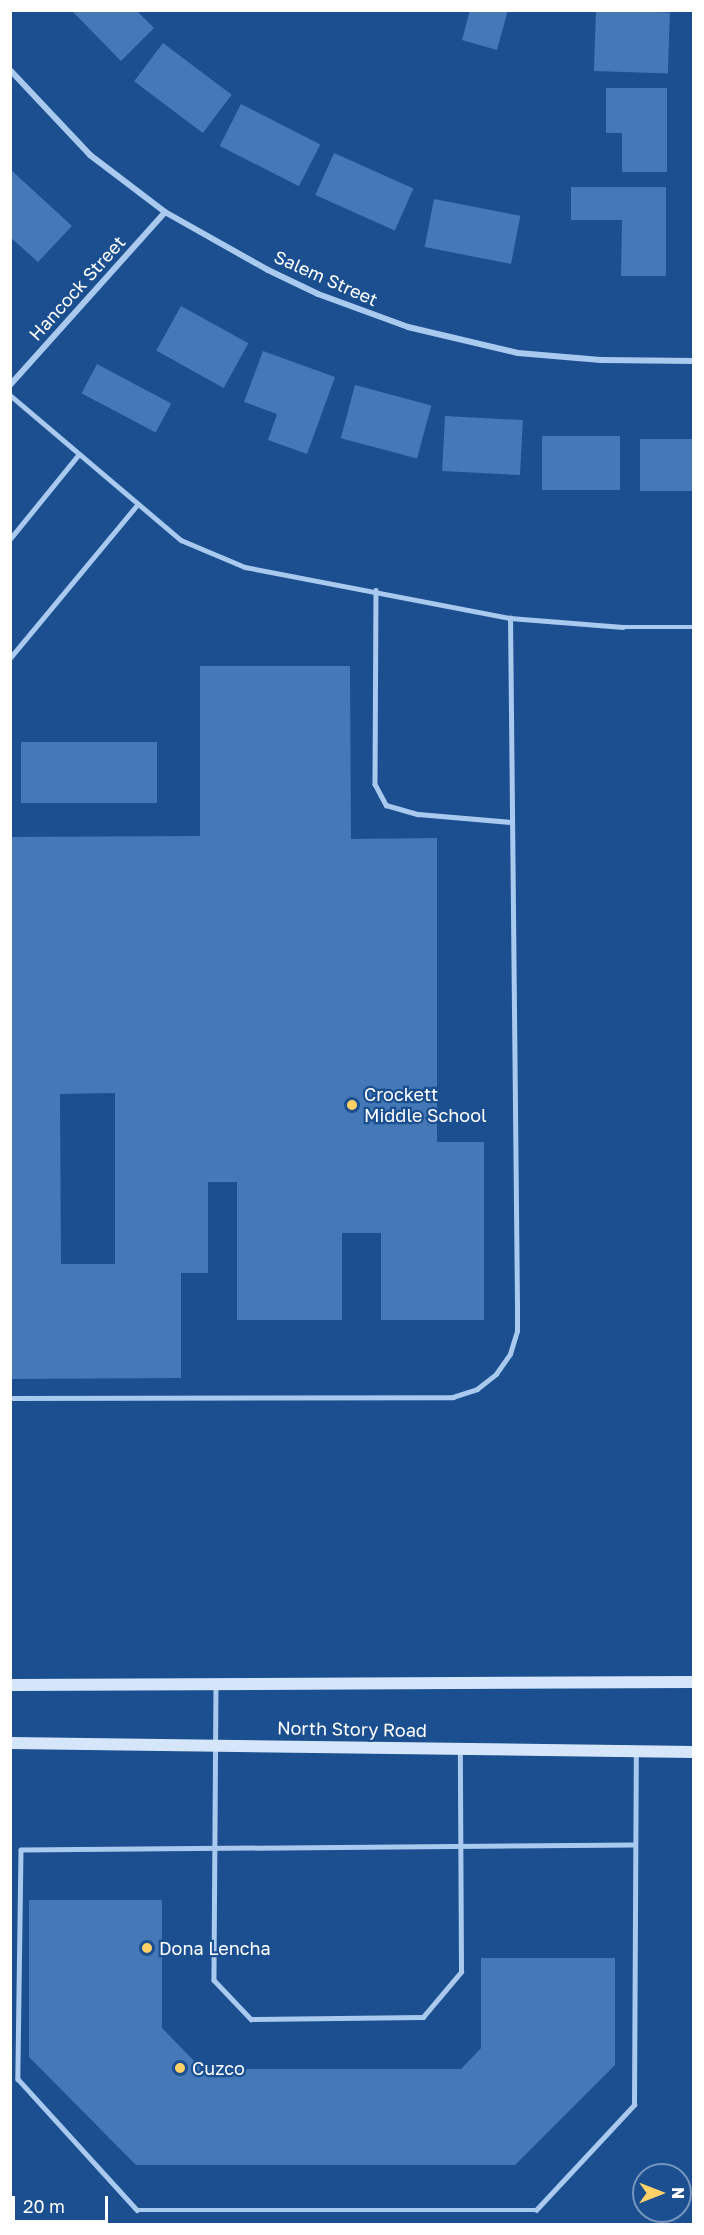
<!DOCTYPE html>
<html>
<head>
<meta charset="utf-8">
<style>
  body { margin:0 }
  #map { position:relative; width:704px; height:2235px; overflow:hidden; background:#1b4f8f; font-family:"Golos Text",sans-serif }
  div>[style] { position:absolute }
  .building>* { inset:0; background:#4478b7; transform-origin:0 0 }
  .service>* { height:4.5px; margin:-2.25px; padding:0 2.25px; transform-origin:2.25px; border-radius:2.25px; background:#a9c9ee }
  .minor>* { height:6px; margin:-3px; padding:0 3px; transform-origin:3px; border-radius:3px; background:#a9c9ee }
  .secondary>* { height:12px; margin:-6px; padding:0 6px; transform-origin:6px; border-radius:6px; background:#d6e6fa }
  .dots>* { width:16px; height:16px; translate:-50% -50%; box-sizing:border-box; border:3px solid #1b4f8f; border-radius:50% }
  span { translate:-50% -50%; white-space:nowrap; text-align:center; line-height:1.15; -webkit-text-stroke:4.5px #1b4f8f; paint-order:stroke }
  .street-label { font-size:18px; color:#fff }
  .poi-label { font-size:18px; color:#fff }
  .left { translate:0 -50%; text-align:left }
  .frame { position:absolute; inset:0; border:12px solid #fff; pointer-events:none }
  .north { position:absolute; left:632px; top:2163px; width:60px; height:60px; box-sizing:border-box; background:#1b4f8f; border:2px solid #7695bc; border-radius:50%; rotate:90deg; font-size:16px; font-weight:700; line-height:24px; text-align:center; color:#fff }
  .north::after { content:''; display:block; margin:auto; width:21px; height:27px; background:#ffd166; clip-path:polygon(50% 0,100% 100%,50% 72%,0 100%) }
  .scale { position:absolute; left:12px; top:2196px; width:96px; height:27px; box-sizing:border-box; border:3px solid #fff; border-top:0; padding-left:8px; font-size:18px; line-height:21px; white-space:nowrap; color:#fff; -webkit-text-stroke:4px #1b4f8f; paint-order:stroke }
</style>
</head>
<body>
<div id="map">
  <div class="building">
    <i style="clip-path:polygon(71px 10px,136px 10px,154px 28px,121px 61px)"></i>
    <i style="clip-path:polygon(470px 10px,508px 10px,497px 50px,462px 40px)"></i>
    <i style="left:596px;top:10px;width:74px;height:61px;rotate:2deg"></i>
    <i style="left:163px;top:43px;width:86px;height:48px;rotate:37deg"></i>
    <i style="clip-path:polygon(606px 88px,667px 88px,667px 172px,622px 172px,622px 133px,606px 133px)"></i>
    <i style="left:241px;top:104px;width:89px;height:47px;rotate:27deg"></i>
    <i style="left:334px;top:153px;width:87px;height:46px;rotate:24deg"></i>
    <i style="clip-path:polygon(10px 169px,72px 226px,38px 262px,10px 237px)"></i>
    <i style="clip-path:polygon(571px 187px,666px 187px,666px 276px,621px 276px,622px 220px,571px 220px)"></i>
    <i style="left:434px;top:199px;width:88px;height:49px;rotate:11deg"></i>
    <i style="left:181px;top:306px;width:77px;height:51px;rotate:29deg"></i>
    <i style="clip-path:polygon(263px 351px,335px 377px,307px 454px,268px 440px,277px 414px,244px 402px)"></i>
    <i style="left:97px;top:364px;width:84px;height:33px;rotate:28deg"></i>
    <i style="left:355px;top:385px;width:79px;height:55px;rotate:15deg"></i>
    <i style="left:445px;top:416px;width:78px;height:55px;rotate:3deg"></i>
    <i style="left:542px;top:436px;width:78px;height:54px"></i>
    <i style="left:694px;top:439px;width:52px;height:54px;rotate:90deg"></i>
    <i style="clip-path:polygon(evenodd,200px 666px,350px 666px,351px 839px,437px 838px,437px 1142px,484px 1142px,484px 1320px,381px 1320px,381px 1233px,342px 1233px,342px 1320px,237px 1320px,237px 1182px,208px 1182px,208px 1273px,181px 1273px,181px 1378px,10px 1379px,10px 837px,200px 836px,200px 666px,115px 1093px,115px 1264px,61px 1264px,60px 1094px,115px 1093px)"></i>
    <i style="left:21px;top:742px;width:136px;height:61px"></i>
    <i style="clip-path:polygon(29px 1900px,162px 1900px,162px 2028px,202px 2069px,461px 2069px,481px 2048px,481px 1958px,615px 1958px,615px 2065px,515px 2165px,136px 2165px,29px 2057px)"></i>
  </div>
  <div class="service">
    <i style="left:10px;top:395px;width:224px;rotate:40.3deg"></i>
    <i style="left:181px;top:540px;width:69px;rotate:22.9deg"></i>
    <i style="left:245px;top:567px;width:270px;rotate:10.9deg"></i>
    <i style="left:510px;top:618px;width:113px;rotate:4.6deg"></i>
    <i style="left:623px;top:627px;width:71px"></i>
    <i style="left:10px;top:539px;width:109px;rotate:-50.9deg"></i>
    <i style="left:376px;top:590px;width:194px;rotate:90.3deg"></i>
    <i style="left:375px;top:784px;width:24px;rotate:62deg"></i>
    <i style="left:386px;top:805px;width:33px;rotate:16deg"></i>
    <i style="left:418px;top:814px;width:94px;rotate:4.9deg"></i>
    <i style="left:10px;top:658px;width:200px;rotate:-50.3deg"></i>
    <i style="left:10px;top:1398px;width:443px;rotate:-0.1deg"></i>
    <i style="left:453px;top:1397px;width:25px;rotate:-18deg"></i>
    <i style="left:477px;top:1389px;width:24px;rotate:-38deg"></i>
    <i style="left:496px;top:1374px;width:24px;rotate:-55deg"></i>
    <i style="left:510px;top:1354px;width:24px;rotate:-73deg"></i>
    <i style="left:517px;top:1331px;width:25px;rotate:-90deg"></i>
    <i style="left:517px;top:1306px;width:688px;rotate:-90.58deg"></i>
    <i style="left:216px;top:1685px;width:295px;rotate:90.4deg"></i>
    <i style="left:214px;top:1980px;width:54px;rotate:46.5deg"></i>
    <i style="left:251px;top:2019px;width:172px;rotate:-0.7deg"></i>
    <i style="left:423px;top:2017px;width:59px;rotate:-49.8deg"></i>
    <i style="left:461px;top:1972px;width:222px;rotate:-90.3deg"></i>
    <i style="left:635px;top:1845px;width:614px;rotate:179.53deg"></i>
    <i style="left:21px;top:1850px;width:229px;rotate:90.8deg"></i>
    <i style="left:18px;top:2079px;width:177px;rotate:47.7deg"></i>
    <i style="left:137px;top:2210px;width:399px"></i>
    <i style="left:536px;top:2210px;width:144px;rotate:-47deg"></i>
    <i style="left:634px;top:2105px;width:354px;rotate:-89.7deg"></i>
  </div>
  <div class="minor">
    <i style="left:10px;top:70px;width:117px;rotate:46.7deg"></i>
    <i style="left:90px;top:155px;width:94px;rotate:37.2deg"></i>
    <i style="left:165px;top:212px;width:118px;rotate:29.4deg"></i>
    <i style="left:268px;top:270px;width:55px;rotate:25.6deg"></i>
    <i style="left:318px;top:294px;width:96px;rotate:20.1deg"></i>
    <i style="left:408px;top:327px;width:113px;rotate:13.3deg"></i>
    <i style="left:518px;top:353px;width:83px;rotate:4.8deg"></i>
    <i style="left:601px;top:360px;width:93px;rotate:0.6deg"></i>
    <i style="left:10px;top:385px;width:232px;rotate:-48.1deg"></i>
  </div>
  <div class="secondary">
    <i style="left:10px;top:1685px;width:684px;rotate:-0.25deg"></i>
    <i style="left:10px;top:1743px;width:684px;rotate:0.75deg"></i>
  </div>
  <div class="dots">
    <i style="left:352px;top:1105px;background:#ffd166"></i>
    <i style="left:147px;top:1948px;background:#ffd166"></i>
    <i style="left:180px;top:2068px;background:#ffd166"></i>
  </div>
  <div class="street-label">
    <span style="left:326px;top:278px;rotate:24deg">Salem Street</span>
    <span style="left:77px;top:288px;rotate:-48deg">Hancock Street</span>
    <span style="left:352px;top:1729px;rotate:1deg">North Story Road</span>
  </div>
  <div class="poi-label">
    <span class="left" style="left:364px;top:1105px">Crockett<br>Middle School</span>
    <span class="left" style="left:159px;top:1948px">Dona Lencha</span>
    <span class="left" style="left:192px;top:2068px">Cuzco</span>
  </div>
  <div class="frame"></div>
  <div class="north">N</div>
  <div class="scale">20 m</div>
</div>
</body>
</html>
